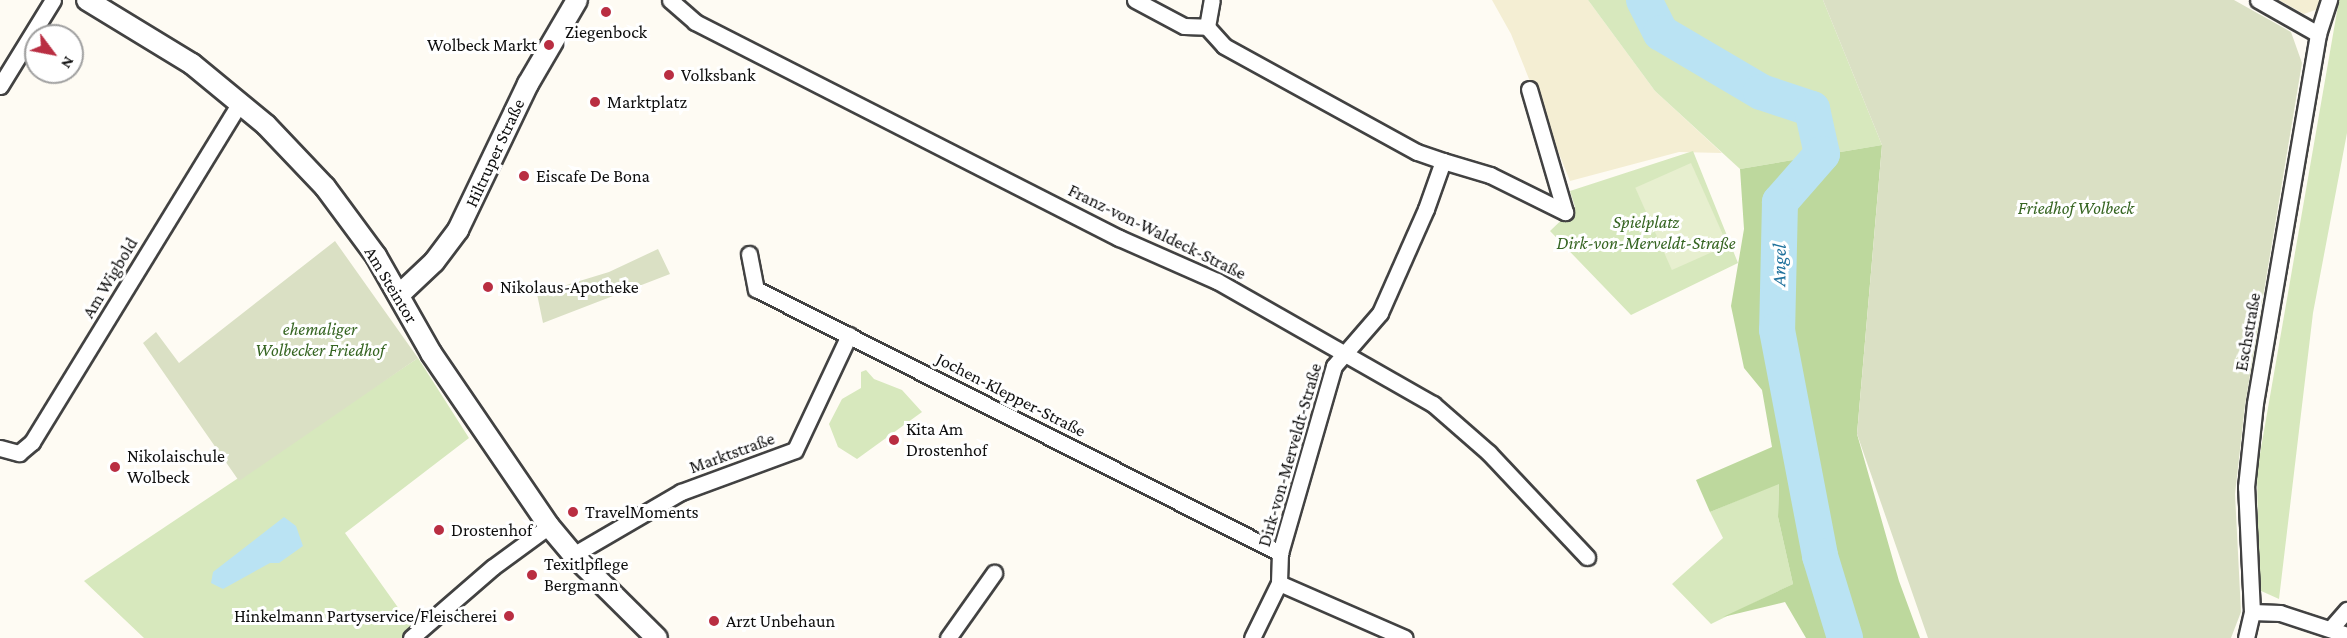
<!DOCTYPE html>
<html>
<head>
<meta charset="utf-8">
<style>
  body { margin:0 }
  #map { position:relative; width:2347px; height:638px; overflow:hidden; background:#fefbf3; font-family:"Crimson Pro",serif }
  div>[style] { position:absolute }
  .farmland>* { inset:0; background:#f4eed3 }
  .green>* { inset:0; background:#d7e8bd }
  .forest>* { inset:0; background:#bdd89d }
  .cemetery>* { inset:0; background:#dae0c4 }
  .pitch>* { inset:0; background:#e7efcf; transform-origin:0 0 }
  .water>* { inset:0; background:#bae3f3 }
  .river>* { height:36px; margin:-18px; padding:0 18px; transform-origin:18px; border-radius:18px; background:#bae3f3 }
  .roads { filter:drop-shadow(2px 0 #424242) drop-shadow(-2px 0 #424242) drop-shadow(0 2px #424242) drop-shadow(0 -2px #424242) }
  .minor>* { height:15px; margin:-7.5px; padding:0 7.5px; transform-origin:7.5px; border-radius:7.5px; background:#fff }
  .tertiary>* { height:20px; margin:-10px; padding:0 10px; transform-origin:10px; border-radius:10px; background:#fff }
  .dots>* { width:16px; height:16px; translate:-50% -50%; box-sizing:border-box; border:3px solid #fff; border-radius:50% }
  span { translate:-50% -50%; white-space:nowrap; text-align:center; line-height:1.15; -webkit-text-stroke:6px #fff; paint-order:stroke }
  .poi-label { font-size:18px; color:#0f0f0f }
  .right { translate:-100% -50%; text-align:right }
  .left { translate:0 -50%; text-align:left }
  .street-label { font-size:18px; color:#0f0f0f }
  .park-label { font-size:18px; color:#366522; font-style:italic }
  .water-label { font-size:20px; color:#1e719c; font-style:italic }
  .north { position:absolute; left:24px; top:24px; width:60px; height:60px; box-sizing:border-box; background:#fff; border:2px solid #9f9f9f; border-radius:50%; rotate:122deg; font-size:16px; font-weight:700; line-height:24px; text-align:center; color:#0f0f0f }
  .north::after { content:''; display:block; margin:auto; width:21px; height:27px; background:#b92e42; clip-path:polygon(50% 0,100% 100%,50% 72%,0 100%) }
</style>
</head>
<body>
<div id="map">
  <div class="farmland">
    <i style="clip-path:polygon(1492px 0,1588px 0,1655px 91px,1722px 153px,1679px 152px,1570px 181px,1511px 34px)"></i>
    <i style="clip-path:polygon(2279px 0,2323px 0,2321px 8px,2304px 14px)"></i>
  </div>
  <div class="green">
    <i style="clip-path:polygon(1588px 0,1823px 0,1882px 145px,1740px 169px,1655px 91px)"></i>
    <i style="clip-path:polygon(2339px 0,2347px 0,2347px 133px,2313px 313px,2279px 599px,2259px 590px,2257px 471px)"></i>
    <i style="clip-path:polygon(1693px 151px,1738px 263px,1631px 315px,1550px 231px,1575px 207px,1570px 191px)"></i>
    <i style="clip-path:polygon(418px 358px,469px 438px,345px 533px,414px 630px,405px 638px,144px 638px,84px 581px)"></i>
    <i style="clip-path:polygon(866px 370px,874px 379px,902px 390px,922px 412px,857px 459px,838px 447px,829px 424px,842px 399px,861px 388px,861px 372px)"></i>
    <i style="clip-path:polygon(1779px 483px,1778px 517px,1793px 584px,1711px 624px,1672px 584px,1723px 538px,1710px 512px)"></i>
  </div>
  <div class="forest">
    <i style="clip-path:polygon(1882px 145px,1857px 434px,1899px 581px,1920px 638px,1853px 638px,1839px 596px,1822px 600px,1835px 638px,1806px 638px,1785px 602px,1723px 617px,1793px 584px,1778px 517px,1779px 484px,1710px 512px,1696px 480px,1772px 447px,1762px 390px,1744px 368px,1731px 306px,1744px 229px,1740px 169px)"></i>
  </div>
  <div class="cemetery">
    <i style="clip-path:polygon(1823px 0,2234px 0,2291px 32px,2302px 63px,2245px 405px,2235px 494px,2241px 612px,2231px 638px,1928px 638px,1857px 434px,1882px 145px)"></i>
    <i style="clip-path:polygon(335px 241px,418px 358px,239px 481px,143px 343px,156px 332px,179px 363px)"></i>
    <i style="clip-path:polygon(658px 249px,670px 274px,543px 323px,537px 294px,609px 272px)"></i>
  </div>
  <div class="pitch">
    <i style="left:1691px;top:163px;width:90px;height:61px;rotate:66deg"></i>
  </div>
  <div class="water">
    <i style="clip-path:polygon(284px 517px,296px 526px,303px 546px,279px 563px,270px 563px,223px 589px,211px 583px,213px 572px)"></i>
  </div>
  <div class="river">
    <i style="left:1644px;top:0;width:37px;rotate:63deg"></i>
    <i style="left:1661px;top:33px;width:116px;rotate:30.5deg"></i>
    <i style="left:1761px;top:92px;width:54px;rotate:18.4deg"></i>
    <i style="left:1812px;top:109px;width:46px;rotate:77.5deg"></i>
    <i style="left:1822px;top:154px;width:64px;rotate:131.2deg"></i>
    <i style="left:1780px;top:202px;width:128px;rotate:91.3deg"></i>
    <i style="left:1777px;top:330px;width:230px;rotate:79.2deg"></i>
    <i style="left:1820px;top:556px;width:86px;rotate:73deg"></i>
  </div>
  <div class="roads">
    <div class="minor">
      <i style="left:670px;top:0;width:33px;rotate:41deg"></i>
      <i style="left:695px;top:22px;width:476px;rotate:27deg"></i>
      <i style="left:1119px;top:238px;width:107px;rotate:23.7deg"></i>
      <i style="left:1217px;top:281px;width:249px;rotate:29.7deg"></i>
      <i style="left:1433px;top:404px;width:74px;rotate:41.2deg"></i>
      <i style="left:1489px;top:453px;width:143px;rotate:46.7deg"></i>
      <i style="left:1135px;top:0;width:55px;rotate:28deg"></i>
      <i style="left:1184px;top:26px;width:23px;rotate:2deg"></i>
      <i style="left:2258px;top:0;width:69px;rotate:29.5deg"></i>
      <i style="left:1207px;top:27px;width:25px;rotate:48deg"></i>
      <i style="left:1224px;top:46px;width:220px;rotate:28.8deg"></i>
      <i style="left:1417px;top:152px;width:28px;rotate:19deg"></i>
      <i style="left:1443px;top:161px;width:51px;rotate:109.5deg"></i>
      <i style="left:1426px;top:209px;width:114px;rotate:113.9deg"></i>
      <i style="left:1380px;top:313px;width:70px;rotate:131deg"></i>
      <i style="left:1334px;top:366px;width:195px;rotate:106.1deg"></i>
      <i style="left:1280px;top:553px;width:30px;rotate:92deg"></i>
      <i style="left:1279px;top:583px;width:61px;rotate:116.1deg"></i>
      <i style="left:1207px;top:27px;width:27px;rotate:-80deg"></i>
      <i style="left:0;top:86px;width:101px;rotate:-58.4deg"></i>
      <i style="left:1443px;top:161px;width:49px;rotate:16.6deg"></i>
      <i style="left:1490px;top:175px;width:84px;rotate:26.3deg"></i>
      <i style="left:1565px;top:212px;width:128px;rotate:-106.3deg"></i>
      <i style="left:749px;top:254px;width:36px;rotate:79deg"></i>
      <i style="left:756px;top:289px;width:587px;rotate:26.74deg"></i>
      <i style="left:0;top:448px;width:20px;rotate:15deg"></i>
      <i style="left:19px;top:453px;width:17px;rotate:-40deg"></i>
      <i style="left:32px;top:442px;width:399px;rotate:-58.5deg"></i>
      <i style="left:573px;top:555px;width:125px;rotate:-30.3deg"></i>
      <i style="left:681px;top:492px;width:121px;rotate:-20.2deg"></i>
      <i style="left:795px;top:450px;width:127px;rotate:-64.8deg"></i>
      <i style="left:1279px;top:583px;width:137px;rotate:23.6deg"></i>
      <i style="left:2252px;top:612px;width:28px;rotate:2deg"></i>
      <i style="left:2280px;top:613px;width:71px;rotate:18.2deg"></i>
      <i style="left:2332px;top:627px;width:23px;rotate:-49deg"></i>
      <i style="left:411px;top:638px;width:108px;rotate:-40.9deg"></i>
      <i style="left:493px;top:567px;width:69px;rotate:-36.2deg"></i>
      <i style="left:948px;top:638px;width:80px;rotate:-54.7deg"></i>
      <i style="left:2246px;top:638px;width:27px;rotate:-77deg"></i>
      <i style="left:2252px;top:612px;width:125px;rotate:-92.7deg"></i>
      <i style="left:2246px;top:487px;width:84px;rotate:-83.9deg"></i>
      <i style="left:2255px;top:403px;width:374px;rotate:-80.3deg"></i>
      <i style="left:2318px;top:34px;width:36px;rotate:-72deg"></i>
    </div>
    <div class="tertiary">
      <i style="left:87px;top:0;width:123px;rotate:31.4deg"></i>
      <i style="left:192px;top:64px;width:96px;rotate:39.5deg"></i>
      <i style="left:266px;top:125px;width:86px;rotate:46.4deg"></i>
      <i style="left:325px;top:187px;width:86px;rotate:53.5deg"></i>
      <i style="left:376px;top:256px;width:112px;rotate:60.4deg"></i>
      <i style="left:431px;top:353px;width:209px;rotate:55.7deg"></i>
      <i style="left:549px;top:526px;width:38px;rotate:50deg"></i>
      <i style="left:573px;top:555px;width:118px;rotate:44.7deg"></i>
      <i style="left:399px;top:295px;width:48px;rotate:-43.3deg"></i>
      <i style="left:434px;top:262px;width:40px;rotate:-53deg"></i>
      <i style="left:458px;top:230px;width:162px;rotate:-64.4deg"></i>
      <i style="left:528px;top:84px;width:97px;rotate:-59.7deg"></i>
    </div>
  </div>
  <div class="dots">
    <i style="left:606px;top:12px;background:#b92e42"></i>
    <i style="left:549px;top:45px;background:#b92e42"></i>
    <i style="left:669px;top:75px;background:#b92e42"></i>
    <i style="left:595px;top:102px;background:#b92e42"></i>
    <i style="left:524px;top:176px;background:#b92e42"></i>
    <i style="left:488px;top:287px;background:#b92e42"></i>
    <i style="left:894px;top:440px;background:#b92e42"></i>
    <i style="left:115px;top:467px;background:#b92e42"></i>
    <i style="left:573px;top:512px;background:#b92e42"></i>
    <i style="left:439px;top:530px;background:#b92e42"></i>
    <i style="left:532px;top:575px;background:#b92e42"></i>
    <i style="left:509px;top:616px;background:#b92e42"></i>
    <i style="left:714px;top:621px;background:#b92e42"></i>
  </div>
  <div class="poi-label">
    <span style="left:606px;top:32px">Ziegenbock</span>
    <span class="right" style="left:537px;top:45px">Wolbeck Markt</span>
    <span class="left" style="left:681px;top:75px">Volksbank</span>
    <span class="left" style="left:607px;top:102px">Marktplatz</span>
    <span class="left" style="left:536px;top:176px">Eiscafe De Bona</span>
    <span class="left" style="left:500px;top:287px">Nikolaus-Apotheke</span>
    <span class="left" style="left:906px;top:440px">Kita Am<br>Drostenhof</span>
    <span class="left" style="left:127px;top:467px">Nikolaischule<br>Wolbeck</span>
    <span class="left" style="left:585px;top:512px">TravelMoments</span>
    <span class="left" style="left:451px;top:530px">Drostenhof</span>
    <span class="left" style="left:544px;top:575px">Texitlpflege<br>Bergmann</span>
    <span class="right" style="left:497px;top:616px">Hinkelmann Partyservice/Fleischerei</span>
    <span class="left" style="left:726px;top:621px">Arzt Unbehaun</span>
  </div>
  <div class="street-label">
    <span style="left:495px;top:153px;rotate:-65deg">Hiltruper Straße</span>
    <span style="left:1157px;top:232px;rotate:26deg">Franz-von-Waldeck-Straße</span>
    <span style="left:110px;top:278px;rotate:-59deg">Am Wigbold</span>
    <span style="left:391px;top:285px;rotate:59deg">Am Steintor</span>
    <span style="left:2248px;top:332px;rotate:-80deg">Eschstraße</span>
    <span style="left:1011px;top:395px;rotate:27deg">Jochen-Klepper-Straße</span>
    <span style="left:732px;top:453px;rotate:-20deg">Marktstraße</span>
    <span style="left:1290px;top:455px;rotate:-74deg">Dirk-von-Merveldt-Straße</span>
  </div>
  <div class="park-label">
    <span style="left:2076px;top:208px">Friedhof Wolbeck</span>
    <span style="left:1646px;top:233px">Spielplatz<br>Dirk-von-Merveldt-Straße</span>
    <span style="left:320px;top:340px">ehemaliger<br>Wolbecker Friedhof</span>
  </div>
  <div class="water-label">
    <span style="left:1779px;top:265px;rotate:-89deg">Angel</span>
  </div>
  <div class="north">N</div>
</div>
</body>
</html>
